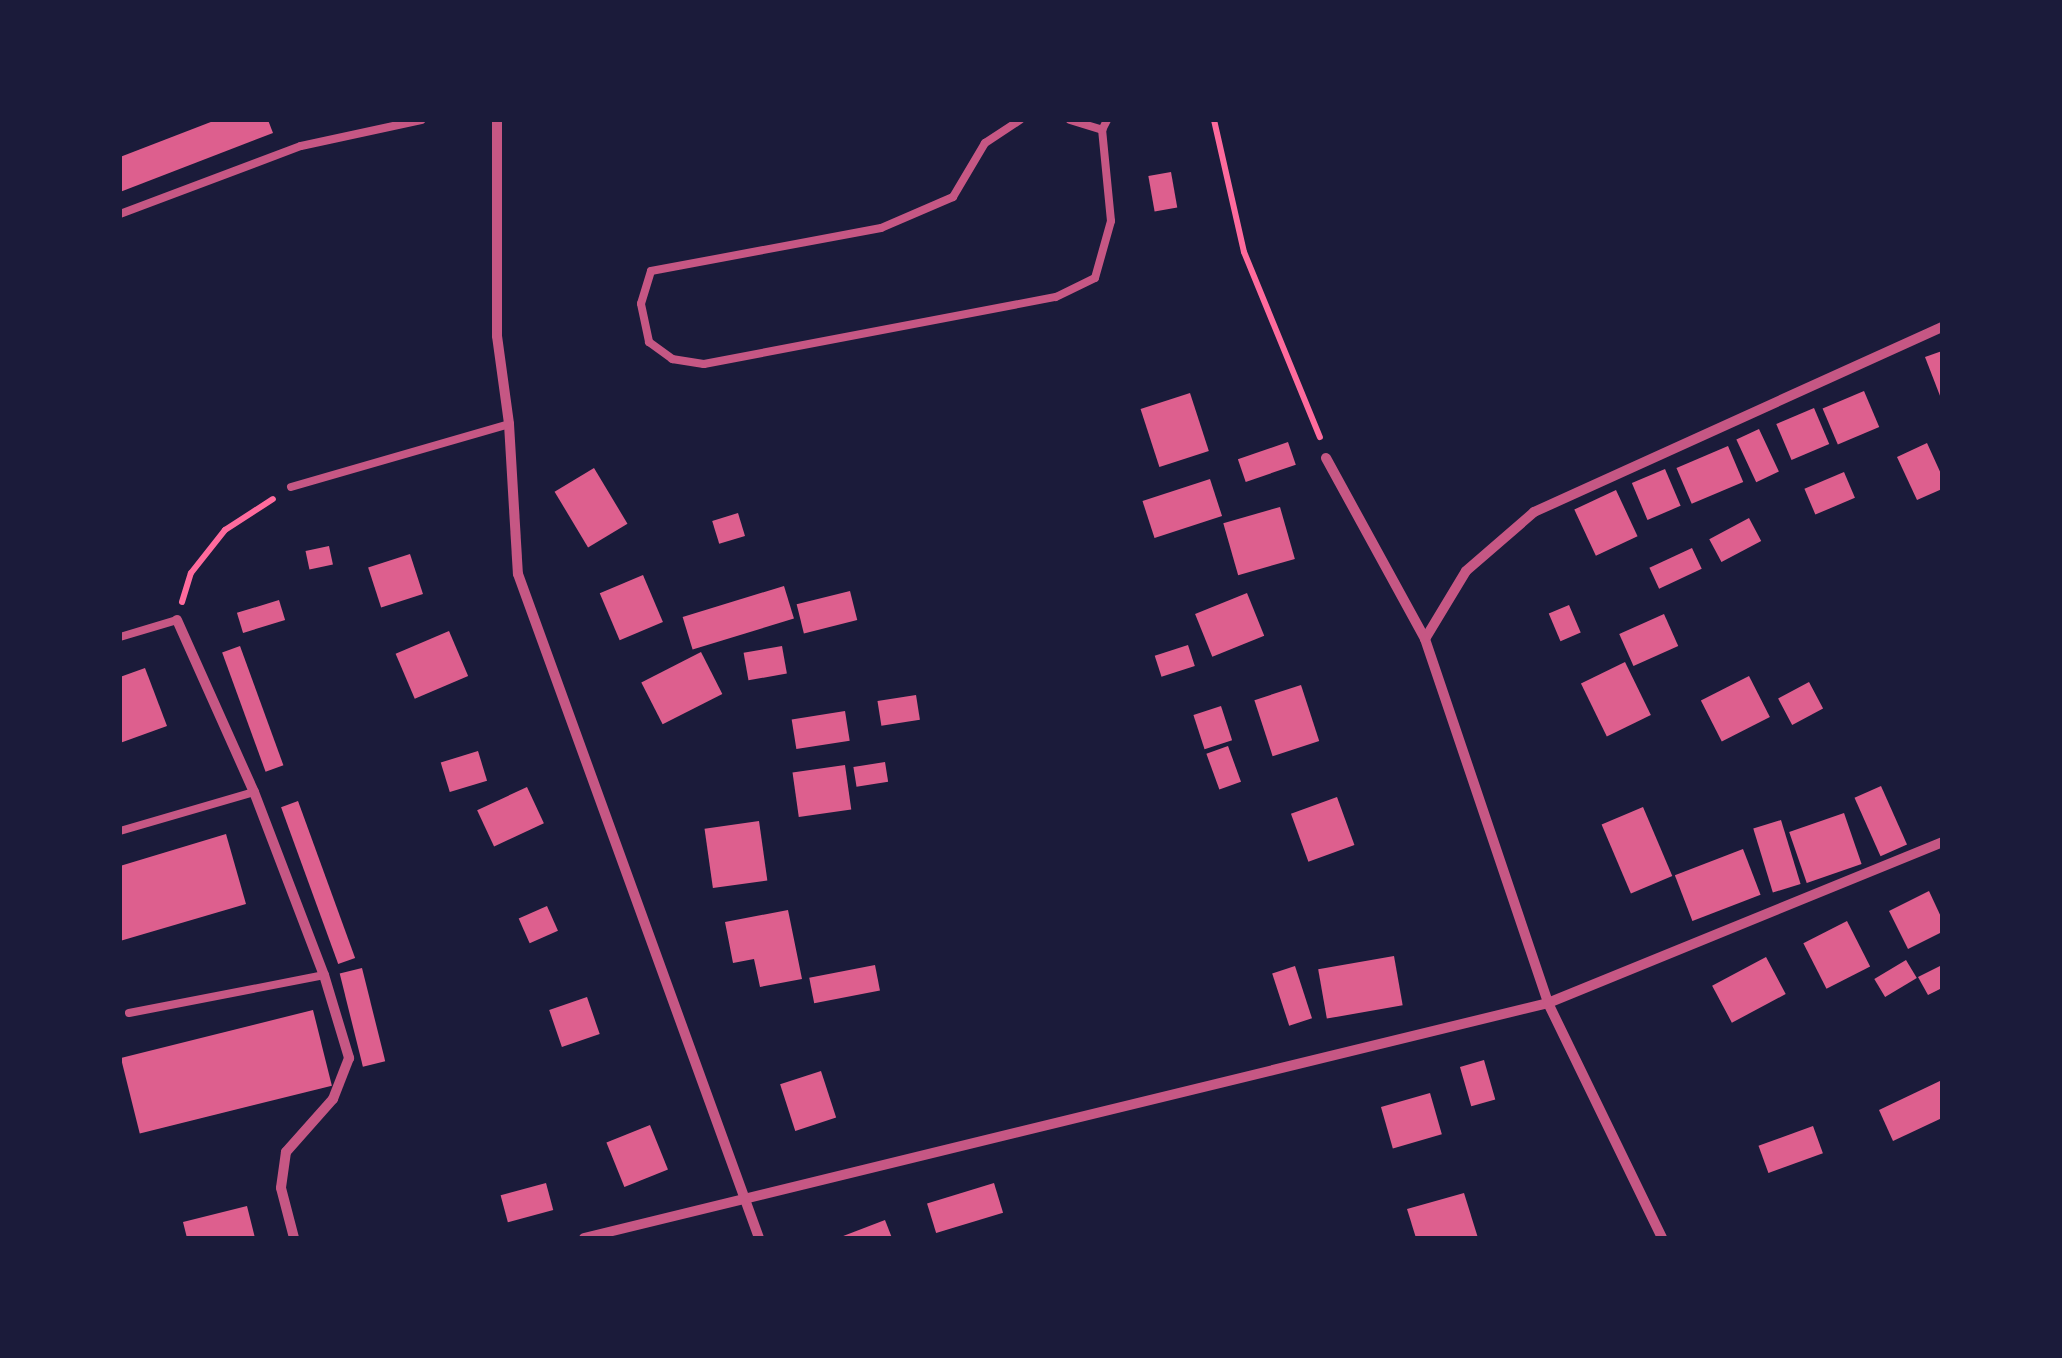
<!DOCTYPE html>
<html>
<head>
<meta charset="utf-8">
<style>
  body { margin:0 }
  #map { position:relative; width:2062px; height:1358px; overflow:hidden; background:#1b1b3a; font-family:"IBM Plex Sans",sans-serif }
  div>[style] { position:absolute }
  .building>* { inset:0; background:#dd5f8e; transform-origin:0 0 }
  .path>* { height:6px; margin:-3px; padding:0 3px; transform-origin:3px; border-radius:3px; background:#ff6b9d }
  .service>* { height:8px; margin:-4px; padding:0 4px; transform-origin:4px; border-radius:4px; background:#c65784 }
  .minor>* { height:10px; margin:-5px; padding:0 5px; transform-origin:5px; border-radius:5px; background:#c65784 }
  span { translate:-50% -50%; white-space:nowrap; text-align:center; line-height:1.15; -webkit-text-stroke:10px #1b1b3a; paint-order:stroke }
  .frame { position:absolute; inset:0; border:122px solid #1b1b3a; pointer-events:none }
</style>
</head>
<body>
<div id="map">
  <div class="building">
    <i style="clip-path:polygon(216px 120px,268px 120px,273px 133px,120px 192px,120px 157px)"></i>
    <i style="left:1171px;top:172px;width:36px;height:23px;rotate:80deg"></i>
    <i style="clip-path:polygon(1942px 351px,1942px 401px,1925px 357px)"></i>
    <i style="left:1864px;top:391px;width:39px;height:45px;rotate:67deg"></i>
    <i style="left:1190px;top:393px;width:61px;height:52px;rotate:72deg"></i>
    <i style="left:1814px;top:408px;width:39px;height:41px;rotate:67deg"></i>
    <i style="left:1759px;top:429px;width:47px;height:25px;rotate:65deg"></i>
    <i style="left:1288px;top:442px;width:24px;height:53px;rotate:71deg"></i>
    <i style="clip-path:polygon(1927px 443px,1942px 476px,1942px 489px,1917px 500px,1897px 457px)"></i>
    <i style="left:1728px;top:446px;width:39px;height:56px;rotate:67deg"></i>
    <i style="left:594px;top:468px;width:65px;height:46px;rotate:59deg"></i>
    <i style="left:1665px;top:469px;width:40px;height:36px;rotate:67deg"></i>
    <i style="left:1844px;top:472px;width:28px;height:43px;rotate:67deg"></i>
    <i style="left:1210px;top:479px;width:39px;height:71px;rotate:72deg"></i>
    <i style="left:1616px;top:490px;width:51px;height:46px;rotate:65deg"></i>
    <i style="left:1280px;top:507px;width:54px;height:59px;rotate:74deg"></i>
    <i style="left:738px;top:513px;width:24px;height:27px;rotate:73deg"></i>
    <i style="left:1749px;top:518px;width:26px;height:45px;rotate:62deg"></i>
    <i style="left:329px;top:546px;width:19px;height:24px;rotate:78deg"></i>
    <i style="left:1692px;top:548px;width:23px;height:47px;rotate:65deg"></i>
    <i style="left:410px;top:554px;width:42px;height:44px;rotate:72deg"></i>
    <i style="left:643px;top:575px;width:51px;height:47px;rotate:67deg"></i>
    <i style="left:784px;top:586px;width:34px;height:106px;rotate:73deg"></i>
    <i style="left:850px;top:591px;width:30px;height:55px;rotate:76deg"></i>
    <i style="left:1247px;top:593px;width:46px;height:56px;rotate:68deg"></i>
    <i style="left:279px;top:600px;width:21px;height:44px;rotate:73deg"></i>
    <i style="left:1569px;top:605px;width:30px;height:22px;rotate:67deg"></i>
    <i style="left:1664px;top:614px;width:35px;height:49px;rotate:66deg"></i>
    <i style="left:449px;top:631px;width:49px;height:58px;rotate:67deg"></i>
    <i style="left:1188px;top:645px;width:22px;height:35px;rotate:72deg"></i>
    <i style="left:240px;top:646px;width:127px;height:19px;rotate:70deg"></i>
    <i style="left:782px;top:646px;width:28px;height:39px;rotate:80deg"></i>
    <i style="left:701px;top:652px;width:47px;height:67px;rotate:63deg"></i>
    <i style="left:1625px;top:662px;width:59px;height:49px;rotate:64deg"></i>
    <i style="clip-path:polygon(145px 668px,167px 726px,120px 743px,120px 677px)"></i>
    <i style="left:1749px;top:676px;width:46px;height:54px;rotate:63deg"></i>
    <i style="left:1809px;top:682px;width:30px;height:35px;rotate:62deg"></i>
    <i style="left:1301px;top:685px;width:59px;height:49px;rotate:72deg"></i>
    <i style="left:916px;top:695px;width:25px;height:39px;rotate:81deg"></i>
    <i style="left:1221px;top:706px;width:36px;height:29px;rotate:72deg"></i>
    <i style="left:845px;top:711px;width:30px;height:54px;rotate:81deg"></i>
    <i style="left:1228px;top:746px;width:38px;height:23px;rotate:70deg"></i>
    <i style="left:478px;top:751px;width:31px;height:39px;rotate:73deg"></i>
    <i style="left:885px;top:762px;width:20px;height:32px;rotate:81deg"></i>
    <i style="left:845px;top:765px;width:45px;height:53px;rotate:82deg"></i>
    <i style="left:1881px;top:786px;width:64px;height:29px;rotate:66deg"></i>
    <i style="left:527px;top:787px;width:40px;height:55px;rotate:65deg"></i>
    <i style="left:1337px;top:797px;width:51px;height:49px;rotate:70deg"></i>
    <i style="left:298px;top:801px;width:167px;height:18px;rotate:70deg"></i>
    <i style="left:1643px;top:807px;width:75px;height:45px;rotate:67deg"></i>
    <i style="left:1844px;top:813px;width:54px;height:58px;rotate:71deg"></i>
    <i style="left:1781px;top:820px;width:67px;height:29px;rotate:73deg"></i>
    <i style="left:759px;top:821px;width:60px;height:55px;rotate:82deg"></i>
    <i style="clip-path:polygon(226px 834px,246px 904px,120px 941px,120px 866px)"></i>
    <i style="left:1743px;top:849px;width:49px;height:73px;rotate:69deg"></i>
    <i style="clip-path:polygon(1929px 891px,1942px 919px,1942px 932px,1908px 949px,1889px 911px)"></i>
    <i style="left:547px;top:906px;width:27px;height:31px;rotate:66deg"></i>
    <i style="clip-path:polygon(788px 910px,802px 979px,760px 987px,754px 959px,733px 963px,725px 922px)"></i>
    <i style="left:1847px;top:921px;width:51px;height:49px;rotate:63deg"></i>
    <i style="left:1394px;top:956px;width:50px;height:77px;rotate:80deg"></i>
    <i style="left:1766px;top:957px;width:42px;height:61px;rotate:62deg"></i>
    <i style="left:1906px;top:960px;width:21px;height:37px;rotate:59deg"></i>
    <i style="left:875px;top:965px;width:26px;height:67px;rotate:79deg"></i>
    <i style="clip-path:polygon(1942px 965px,1942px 988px,1928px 995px,1918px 977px)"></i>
    <i style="left:1295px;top:966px;width:55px;height:24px;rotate:72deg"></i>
    <i style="left:362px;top:968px;width:96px;height:23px;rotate:76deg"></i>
    <i style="left:587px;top:997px;width:39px;height:40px;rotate:71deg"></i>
    <i style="left:313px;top:1010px;width:78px;height:198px;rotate:76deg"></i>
    <i style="left:1484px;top:1060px;width:41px;height:25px;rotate:74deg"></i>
    <i style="left:821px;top:1071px;width:49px;height:43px;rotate:72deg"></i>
    <i style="clip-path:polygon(1942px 1080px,1942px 1118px,1893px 1141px,1879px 1110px)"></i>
    <i style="left:1430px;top:1093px;width:43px;height:51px;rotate:74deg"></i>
    <i style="left:650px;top:1125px;width:48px;height:47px;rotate:68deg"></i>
    <i style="left:1813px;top:1126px;width:29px;height:58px;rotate:70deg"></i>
    <i style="left:546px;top:1183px;width:28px;height:47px;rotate:75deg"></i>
    <i style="left:994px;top:1183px;width:31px;height:70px;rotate:73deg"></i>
    <i style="clip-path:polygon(1464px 1193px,1478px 1238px,1416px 1238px,1407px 1209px)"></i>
    <i style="clip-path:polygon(247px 1206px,255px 1238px,187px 1238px,183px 1222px)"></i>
    <i style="clip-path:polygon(885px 1220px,892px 1238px,838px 1238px)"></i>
  </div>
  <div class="path">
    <i style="left:1214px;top:120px;width:135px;rotate:77.2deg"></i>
    <i style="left:1244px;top:252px;width:200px;rotate:67.7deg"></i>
    <i style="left:182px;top:602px;width:30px;rotate:-73deg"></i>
    <i style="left:191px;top:573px;width:55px;rotate:-51.7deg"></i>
    <i style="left:225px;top:530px;width:57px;rotate:-32.9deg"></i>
  </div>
  <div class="service">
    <i style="left:1020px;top:120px;width:42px;rotate:146.7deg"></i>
    <i style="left:985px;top:143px;width:63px;rotate:120.7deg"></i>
    <i style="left:953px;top:197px;width:78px;rotate:156.7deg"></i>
    <i style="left:881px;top:228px;width:234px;rotate:169.4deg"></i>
    <i style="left:651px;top:271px;width:34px;rotate:107deg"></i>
    <i style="left:641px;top:304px;width:39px;rotate:78deg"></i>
    <i style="left:649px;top:342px;width:29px;rotate:36deg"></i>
    <i style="left:672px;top:359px;width:32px;rotate:9deg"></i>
    <i style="left:704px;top:364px;width:358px;rotate:-10.8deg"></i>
    <i style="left:1056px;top:297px;width:43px;rotate:-26deg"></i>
    <i style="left:1095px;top:278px;width:59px;rotate:-74.3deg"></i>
    <i style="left:1111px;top:221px;width:91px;rotate:-95.6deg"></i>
    <i style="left:1102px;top:130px;width:11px;rotate:-63deg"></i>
    <i style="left:1070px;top:120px;width:34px;rotate:17deg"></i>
    <i style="left:120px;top:214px;width:193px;rotate:-20.6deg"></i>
    <i style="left:301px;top:146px;width:123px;rotate:-12.2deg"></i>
    <i style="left:291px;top:487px;width:227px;rotate:-16.1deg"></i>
    <i style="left:120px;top:637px;width:59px;rotate:-16.6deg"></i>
    <i style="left:120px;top:831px;width:140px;rotate:-16.2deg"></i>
    <i style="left:129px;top:1013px;width:199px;rotate:-11deg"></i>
  </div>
  <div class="minor">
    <i style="left:497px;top:120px;width:216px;rotate:90deg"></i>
    <i style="left:497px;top:336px;width:89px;rotate:82.2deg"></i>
    <i style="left:509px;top:424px;width:150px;rotate:86.6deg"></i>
    <i style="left:518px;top:574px;width:706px;rotate:70.05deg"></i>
    <i style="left:1326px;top:458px;width:206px;rotate:61.3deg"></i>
    <i style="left:1425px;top:639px;width:384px;rotate:71.3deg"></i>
    <i style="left:1548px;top:1003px;width:261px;rotate:64.1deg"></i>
    <i style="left:177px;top:620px;width:188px;rotate:65.9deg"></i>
    <i style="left:254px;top:792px;width:196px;rotate:69.1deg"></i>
    <i style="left:324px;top:975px;width:87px;rotate:73.2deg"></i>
    <i style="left:349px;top:1058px;width:44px;rotate:111.3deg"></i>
    <i style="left:333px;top:1099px;width:71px;rotate:131.6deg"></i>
    <i style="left:286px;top:1152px;width:36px;rotate:98deg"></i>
    <i style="left:281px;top:1188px;width:52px;rotate:75.4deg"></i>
    <i style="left:1425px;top:639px;width:79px;rotate:-58.9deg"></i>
    <i style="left:1466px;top:571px;width:90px;rotate:-40.9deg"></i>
    <i style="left:1534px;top:512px;width:448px;rotate:-24.4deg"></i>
    <i style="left:584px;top:1238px;width:992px;rotate:-13.7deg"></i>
    <i style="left:1548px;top:1003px;width:426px;rotate:-22.2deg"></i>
  </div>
  <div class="frame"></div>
</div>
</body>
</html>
